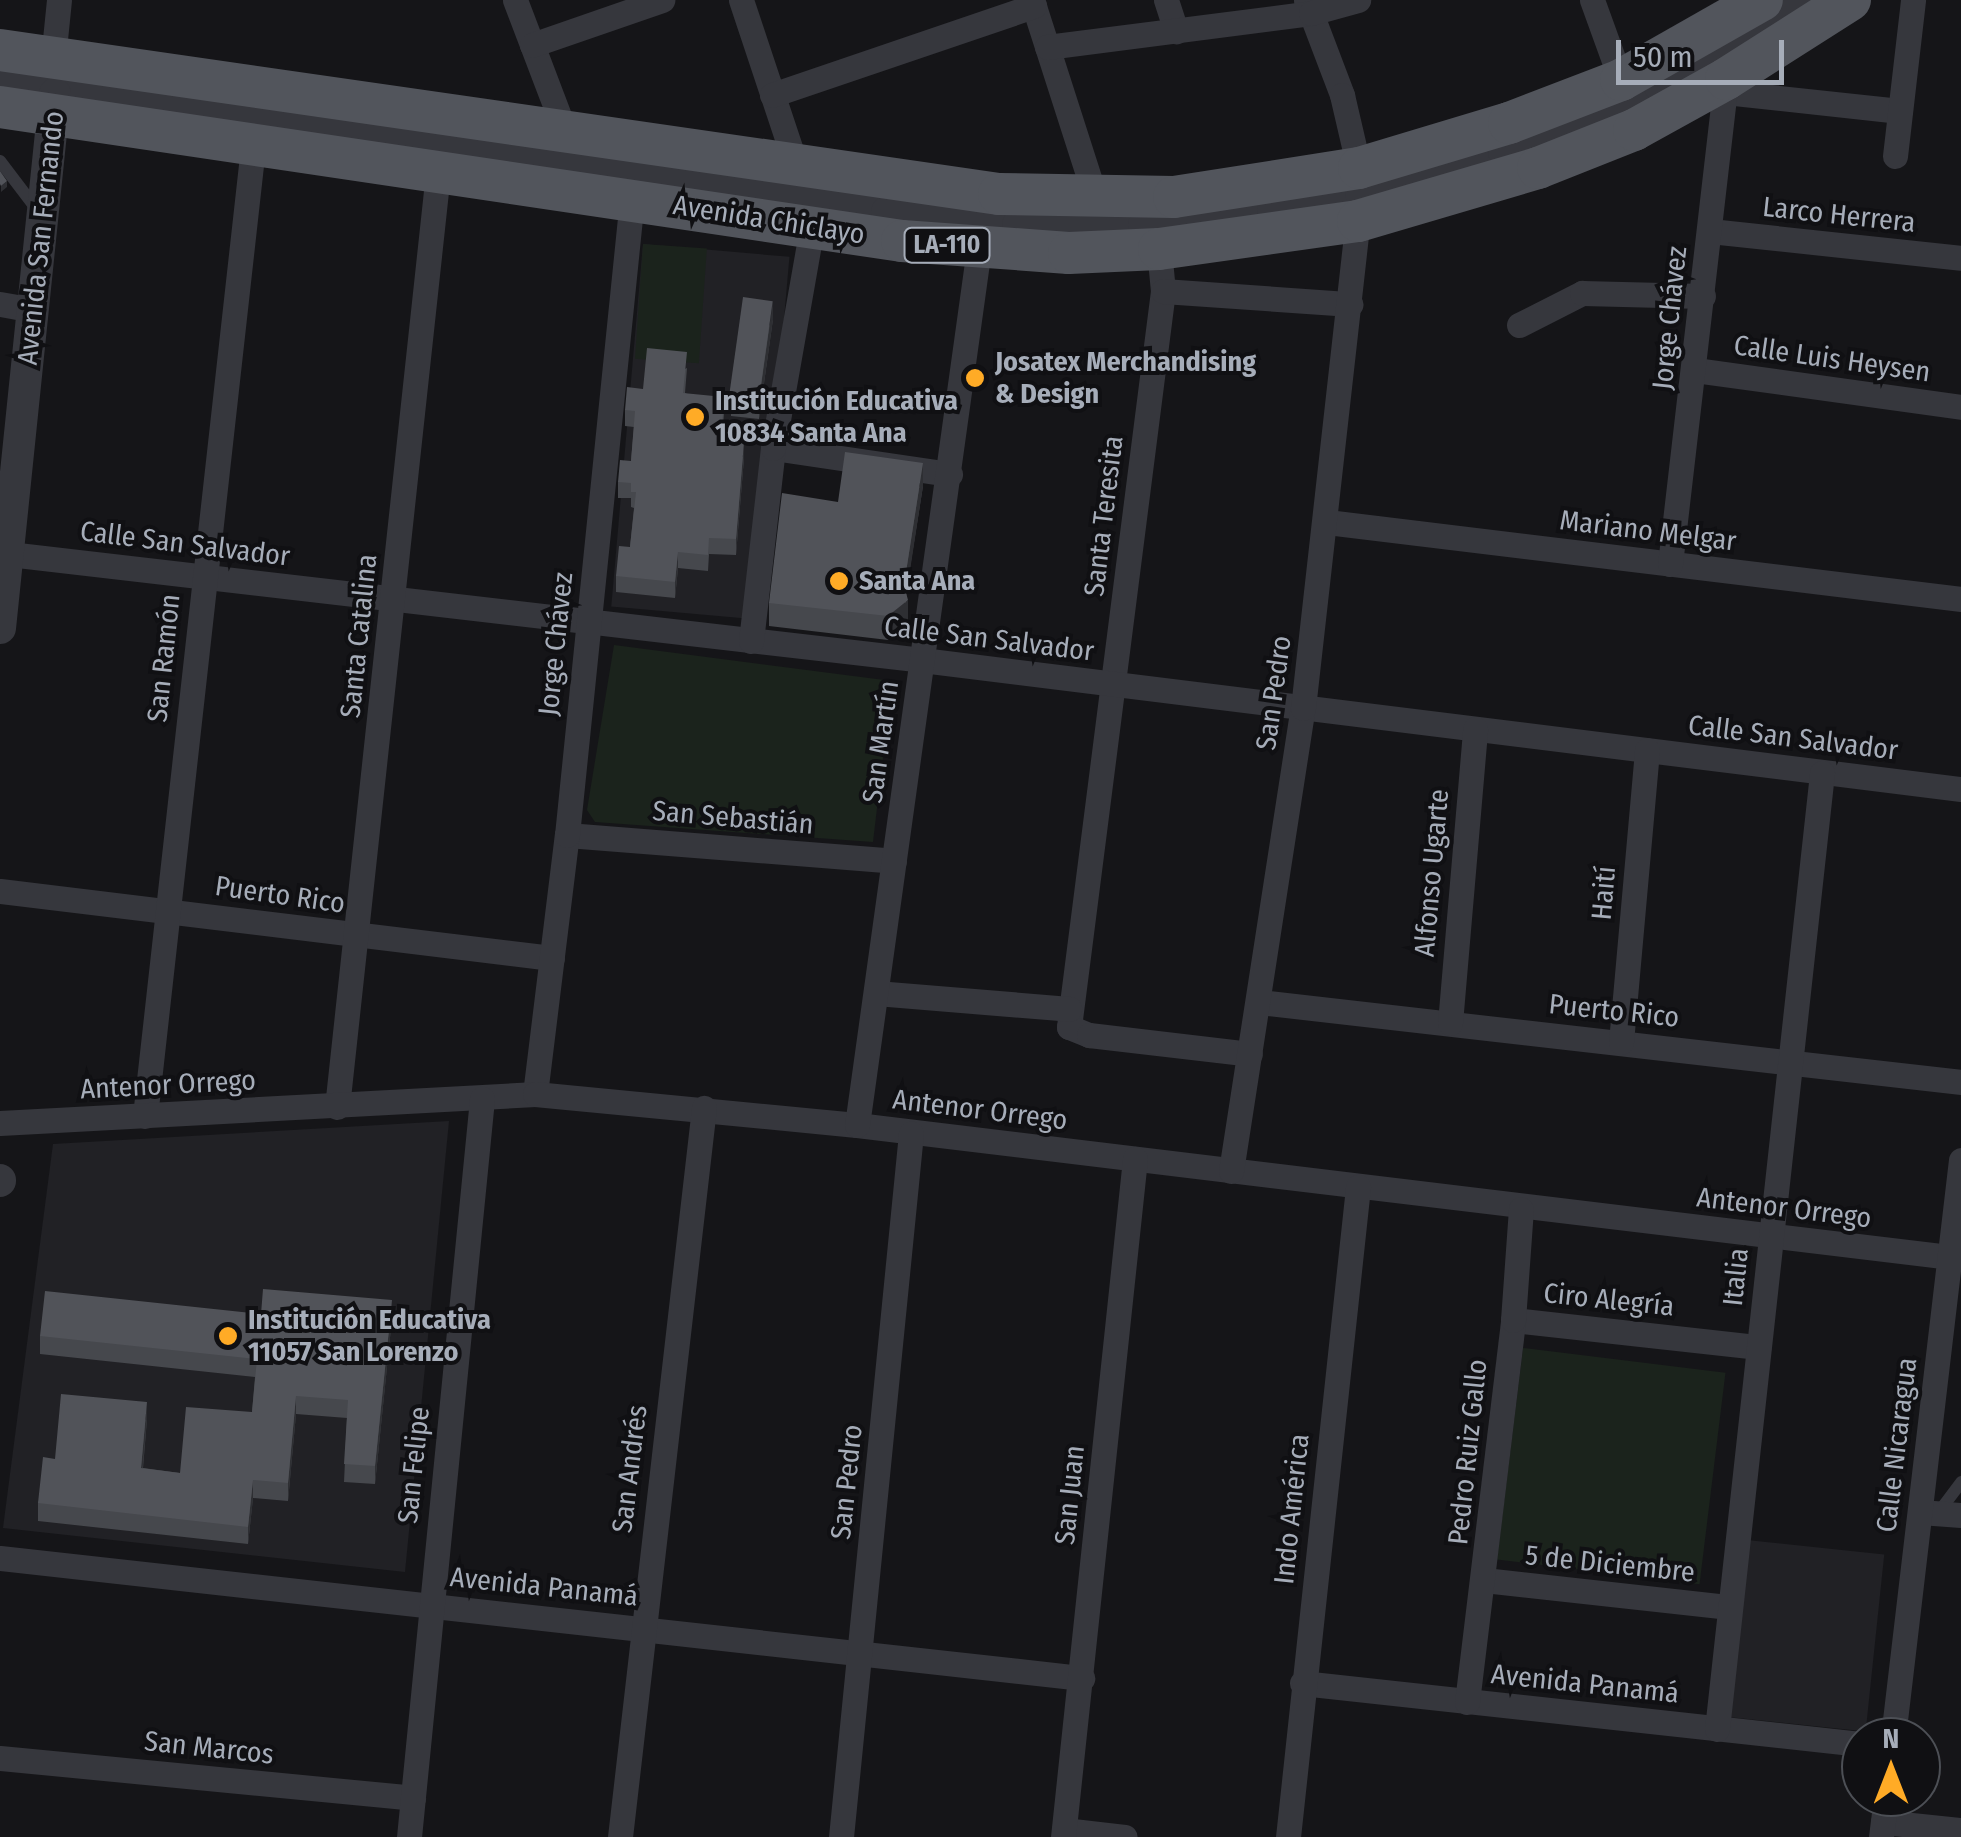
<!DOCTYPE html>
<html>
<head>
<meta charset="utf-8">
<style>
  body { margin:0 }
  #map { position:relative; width:1961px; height:1837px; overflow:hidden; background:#151518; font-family:"Fira Sans Condensed",sans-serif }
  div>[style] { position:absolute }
  .built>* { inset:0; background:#212125; transform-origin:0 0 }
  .green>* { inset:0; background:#1b231c; transform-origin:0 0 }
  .service>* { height:12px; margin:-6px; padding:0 6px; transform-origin:6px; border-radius:6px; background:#36373d }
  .minor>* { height:25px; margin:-12.5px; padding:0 12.5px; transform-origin:12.5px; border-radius:12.5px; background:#36373d }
  .tertiary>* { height:32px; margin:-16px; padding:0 16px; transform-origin:16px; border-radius:16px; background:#36373d }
  .primary>* { height:42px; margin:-21px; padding:0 21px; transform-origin:21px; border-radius:21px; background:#52555c }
  .wall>* { inset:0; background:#46484d }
  .shaded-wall>* { inset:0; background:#2e2f33 }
  .building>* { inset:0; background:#515359; transform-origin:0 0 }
  .dots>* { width:28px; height:28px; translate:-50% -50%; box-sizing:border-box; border:5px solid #101013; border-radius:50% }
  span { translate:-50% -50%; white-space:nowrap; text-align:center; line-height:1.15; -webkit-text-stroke:8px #101013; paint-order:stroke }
  .shield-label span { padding:2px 8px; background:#101013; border:2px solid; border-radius:8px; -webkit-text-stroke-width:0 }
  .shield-label { font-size:25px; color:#a6adb9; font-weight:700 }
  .street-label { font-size:28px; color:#a6adb9 }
  .poi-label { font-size:28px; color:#a6adb9; font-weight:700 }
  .left { translate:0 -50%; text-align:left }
  .north { position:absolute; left:1841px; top:1717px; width:100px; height:100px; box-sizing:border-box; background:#101013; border:2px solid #4c4f55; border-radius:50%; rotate:0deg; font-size:28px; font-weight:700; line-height:40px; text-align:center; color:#a6adb9 }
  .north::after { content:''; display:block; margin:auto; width:35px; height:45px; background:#ffab26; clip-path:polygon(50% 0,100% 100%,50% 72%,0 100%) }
  .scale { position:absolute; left:1616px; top:40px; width:168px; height:45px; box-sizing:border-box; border:5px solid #a6adb9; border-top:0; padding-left:12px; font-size:30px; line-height:35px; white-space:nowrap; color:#a6adb9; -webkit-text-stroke:8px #101013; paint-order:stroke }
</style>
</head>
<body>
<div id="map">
  <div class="built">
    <i style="left:643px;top:244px;width:147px;height:364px;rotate:5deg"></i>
    <i style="clip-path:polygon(449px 1121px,405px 1572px,3px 1528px,53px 1144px)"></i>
    <i style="left:1747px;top:1540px;width:138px;height:178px;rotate:6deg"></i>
  </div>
  <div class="green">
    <i style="left:643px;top:244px;width:64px;height:115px;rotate:4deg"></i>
    <i style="clip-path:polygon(614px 645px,892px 681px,873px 842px,595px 822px,587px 810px)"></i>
    <i style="left:1523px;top:1348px;width:204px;height:213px;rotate:7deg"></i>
  </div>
  <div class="service">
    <i style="left:0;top:161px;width:63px;rotate:52.8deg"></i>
    <i style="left:1938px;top:1513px;width:39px;rotate:-53deg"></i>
  </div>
  <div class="minor">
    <i style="left:515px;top:0;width:143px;rotate:69.2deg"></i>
    <i style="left:741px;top:0;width:177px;rotate:71.6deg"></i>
    <i style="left:1032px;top:0;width:209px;rotate:72.2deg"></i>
    <i style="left:1166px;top:0;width:33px;rotate:72deg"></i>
    <i style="left:1306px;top:0;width:102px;rotate:69.2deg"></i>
    <i style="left:1342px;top:95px;width:75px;rotate:76.9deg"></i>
    <i style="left:1592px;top:0;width:85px;rotate:70.1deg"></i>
    <i style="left:532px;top:45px;width:138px;rotate:-19.1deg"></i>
    <i style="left:1047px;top:47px;width:266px;rotate:-7.3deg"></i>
    <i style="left:1311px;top:13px;width:49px;rotate:-15.5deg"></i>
    <i style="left:53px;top:59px;width:59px;rotate:-84.2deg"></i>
    <i style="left:1725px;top:92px;width:176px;rotate:6.2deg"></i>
    <i style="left:772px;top:95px;width:277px;rotate:-18.8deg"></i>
    <i style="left:1895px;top:156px;width:157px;rotate:-83.4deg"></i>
    <i style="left:1710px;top:231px;width:252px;rotate:6.1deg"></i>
    <i style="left:1159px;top:249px;width:42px;rotate:84.6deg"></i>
    <i style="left:1163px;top:291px;width:742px;rotate:97.28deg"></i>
    <i style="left:1069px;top:1027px;width:22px;rotate:22deg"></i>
    <i style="left:1089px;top:1035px;width:162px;rotate:6.7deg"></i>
    <i style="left:1163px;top:291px;width:188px;rotate:4deg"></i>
    <i style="left:0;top:304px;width:35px;rotate:10deg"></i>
    <i style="left:1519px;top:325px;width:71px;rotate:-26.9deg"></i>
    <i style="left:1582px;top:293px;width:121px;rotate:1.4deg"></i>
    <i style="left:1695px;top:370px;width:269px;rotate:7.9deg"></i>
    <i style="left:773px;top:448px;width:179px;rotate:8.4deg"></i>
    <i style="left:1327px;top:522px;width:639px;rotate:6.92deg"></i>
    <i style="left:9px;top:554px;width:919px;rotate:6.62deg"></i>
    <i style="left:922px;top:660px;width:1047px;rotate:7.08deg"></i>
    <i style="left:1670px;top:564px;width:488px;rotate:-83.4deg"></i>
    <i style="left:751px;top:641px;width:194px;rotate:-83.5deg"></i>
    <i style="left:773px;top:448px;width:224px;rotate:-80deg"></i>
    <i style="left:567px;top:835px;width:328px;rotate:4.5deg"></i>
    <i style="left:0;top:891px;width:556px;rotate:6.92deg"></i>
    <i style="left:876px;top:993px;width:194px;rotate:4.7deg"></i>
    <i style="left:1259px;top:1002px;width:707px;rotate:6.5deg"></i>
    <i style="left:1450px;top:1023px;width:295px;rotate:-85.1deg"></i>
    <i style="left:1621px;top:1042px;width:293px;rotate:-84.9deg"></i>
    <i style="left:535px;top:1094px;width:261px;rotate:-83deg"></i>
    <i style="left:567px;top:835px;width:640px;rotate:-84.17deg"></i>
    <i style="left:337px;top:1107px;width:940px;rotate:-83.83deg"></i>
    <i style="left:145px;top:1116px;width:975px;rotate:-83.64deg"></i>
    <i style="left:0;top:1123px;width:536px;rotate:-3.1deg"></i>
    <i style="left:535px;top:1094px;width:323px;rotate:5.5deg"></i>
    <i style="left:857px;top:1125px;width:1100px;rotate:6.89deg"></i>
    <i style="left:857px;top:1125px;width:885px;rotate:-82.08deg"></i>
    <i style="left:1231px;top:1171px;width:469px;rotate:-81.2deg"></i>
    <i style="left:1303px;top:708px;width:490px;rotate:-83.6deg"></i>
    <i style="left:1513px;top:1320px;width:247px;rotate:6.3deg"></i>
    <i style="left:1920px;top:1512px;width:41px;rotate:4.2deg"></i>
    <i style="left:0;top:1558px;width:1089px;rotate:6.33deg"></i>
    <i style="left:1484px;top:1580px;width:247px;rotate:6.3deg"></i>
    <i style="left:1302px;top:1683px;width:562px;rotate:6.23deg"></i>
    <i style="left:1467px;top:1702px;width:385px;rotate:-83.1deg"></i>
    <i style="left:1513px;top:1320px;width:111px;rotate:-85.9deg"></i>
    <i style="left:1717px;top:1729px;width:962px;rotate:-83.73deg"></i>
    <i style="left:1893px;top:1737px;width:581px;rotate:-83.28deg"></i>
    <i style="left:0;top:1758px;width:415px;rotate:5.5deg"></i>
    <i style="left:1883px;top:1822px;width:78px;rotate:5.9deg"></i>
    <i style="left:1064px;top:1830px;width:61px;rotate:6.5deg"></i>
    <i style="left:409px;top:1837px;width:742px;rotate:-84.35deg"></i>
    <i style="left:620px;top:1837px;width:734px;rotate:-83.43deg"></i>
    <i style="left:841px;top:1837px;width:707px;rotate:-84.32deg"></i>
    <i style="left:1063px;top:1837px;width:682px;rotate:-83.94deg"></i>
    <i style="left:1288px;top:1837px;width:654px;rotate:-83.85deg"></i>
    <i style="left:1881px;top:1837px;width:40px;rotate:-82.9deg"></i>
  </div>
  <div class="tertiary">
    <i style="left:0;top:77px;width:897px;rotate:8.65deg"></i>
    <i style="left:887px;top:212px;width:132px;rotate:5.7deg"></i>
    <i style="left:1018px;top:225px;width:126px"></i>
    <i style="left:1144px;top:225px;width:130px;rotate:-6.6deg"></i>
    <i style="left:1273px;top:210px;width:90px;rotate:-10.9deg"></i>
    <i style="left:1361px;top:193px;width:149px;rotate:-16deg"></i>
    <i style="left:1504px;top:152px;width:169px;rotate:-22.9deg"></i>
    <i style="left:1660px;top:86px;width:172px;rotate:-30deg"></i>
    <i style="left:0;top:628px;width:537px;rotate:-84.12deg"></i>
    <i style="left:0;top:1180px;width:1px;rotate:90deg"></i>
  </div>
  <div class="primary">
    <i style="left:0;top:50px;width:1009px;rotate:8.2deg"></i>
    <i style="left:999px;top:194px;width:175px;rotate:1deg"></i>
    <i style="left:1174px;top:197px;width:187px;rotate:-8.9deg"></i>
    <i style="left:1359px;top:168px;width:157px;rotate:-16.7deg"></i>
    <i style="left:1509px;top:123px;width:120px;rotate:-21deg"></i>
    <i style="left:1621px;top:80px;width:162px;rotate:-29.6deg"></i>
    <i style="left:0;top:107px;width:912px;rotate:8.45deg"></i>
    <i style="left:902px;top:241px;width:167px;rotate:4.1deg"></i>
    <i style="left:1069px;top:253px;width:90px;rotate:-2.5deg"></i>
    <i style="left:1159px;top:249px;width:201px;rotate:-8deg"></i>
    <i style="left:1358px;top:221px;width:188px;rotate:-16.4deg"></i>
    <i style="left:1538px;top:168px;width:103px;rotate:-21.6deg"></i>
    <i style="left:1634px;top:130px;width:105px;rotate:-29deg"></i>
    <i style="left:1726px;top:79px;width:147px;rotate:-32.5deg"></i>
  </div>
  <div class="wall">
    <i style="clip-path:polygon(773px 319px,759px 419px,731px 416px,731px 397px)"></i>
    <i style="clip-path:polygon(687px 368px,685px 393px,724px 413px,722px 441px,744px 458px,736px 555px,709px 554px,708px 571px,678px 568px,675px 598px,616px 592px,616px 576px,630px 547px,634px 508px,631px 507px,631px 498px,618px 498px,618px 482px,631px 461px,634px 427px,625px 426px,625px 410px,643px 389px)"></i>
    <i style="clip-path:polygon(923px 486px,906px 593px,908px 624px,888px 640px,769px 626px,769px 603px,838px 502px)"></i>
    <i style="clip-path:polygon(261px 1314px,392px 1318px,375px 1484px,344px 1482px,347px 1418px,296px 1414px,288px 1501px,253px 1498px,248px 1544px,38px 1521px,38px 1503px,55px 1459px,147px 1419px,143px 1468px,180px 1473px,252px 1412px,255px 1377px,40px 1354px,40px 1336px)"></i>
  </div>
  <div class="shaded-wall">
    <i style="clip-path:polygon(7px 181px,7px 187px,1px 192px,1px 186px)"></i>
    <i style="clip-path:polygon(773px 301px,773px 319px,759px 419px,759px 400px)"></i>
    <i style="clip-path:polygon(744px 442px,744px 458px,736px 555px,736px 539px)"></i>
    <i style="clip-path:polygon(923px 463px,923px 486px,905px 603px,908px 600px,908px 624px,888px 640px,888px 616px,904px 585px)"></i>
    <i style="clip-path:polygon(678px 552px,678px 568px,675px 598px,675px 582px)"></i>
    <i style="clip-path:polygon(392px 1300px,392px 1318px,375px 1484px,375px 1466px)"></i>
    <i style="clip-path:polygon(296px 1396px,296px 1414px,288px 1501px,288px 1483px)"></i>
    <i style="clip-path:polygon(147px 1402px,147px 1419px,141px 1486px,141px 1468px)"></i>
    <i style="clip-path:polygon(253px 1480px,253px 1498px,248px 1544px,248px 1527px)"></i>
  </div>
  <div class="building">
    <i style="clip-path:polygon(0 171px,7px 181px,1px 186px,0 184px)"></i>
    <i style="left:743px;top:297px;width:30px;height:101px;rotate:8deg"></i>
    <i style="clip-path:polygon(647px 348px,687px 352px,683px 393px,724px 397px,721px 441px,744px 442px,736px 539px,709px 538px,708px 555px,678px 552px,675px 582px,616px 576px,619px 546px,630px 547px,636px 492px,631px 492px,631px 483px,618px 482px,620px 460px,631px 461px,635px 411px,625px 410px,627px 387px,643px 389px)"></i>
    <i style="clip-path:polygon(845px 452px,923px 463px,904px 585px,908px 600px,888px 616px,769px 603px,782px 493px,838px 502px)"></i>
    <i style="clip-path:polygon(263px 1289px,392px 1300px,375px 1466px,344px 1464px,348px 1400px,296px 1396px,288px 1483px,253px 1480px,248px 1527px,38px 1503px,43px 1457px,55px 1459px,61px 1394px,147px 1402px,141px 1468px,180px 1473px,186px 1407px,252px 1412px,257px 1359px,40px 1336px,45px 1291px,261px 1314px)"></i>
  </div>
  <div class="dots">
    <i style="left:975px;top:378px;background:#ffab26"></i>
    <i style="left:695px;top:417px;background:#ffab26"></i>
    <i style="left:839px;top:581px;background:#ffab26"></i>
    <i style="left:228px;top:1336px;background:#ffab26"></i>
  </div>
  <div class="shield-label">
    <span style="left:947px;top:245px">LA-110</span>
  </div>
  <div class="street-label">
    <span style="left:1839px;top:215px;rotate:6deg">Larco Herrera</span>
    <span style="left:769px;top:220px;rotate:9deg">Avenida Chiclayo</span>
    <span style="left:41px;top:238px;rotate:-84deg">Avenida San Fernando</span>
    <span style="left:1670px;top:318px;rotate:-84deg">Jorge Chávez</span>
    <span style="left:1832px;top:359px;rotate:8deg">Calle Luis Heysen</span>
    <span style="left:1104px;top:516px;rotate:-83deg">Santa Teresita</span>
    <span style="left:1648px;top:531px;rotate:7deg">Mariano Melgar</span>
    <span style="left:185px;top:544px;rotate:7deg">Calle San Salvador</span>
    <span style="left:359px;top:636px;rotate:-84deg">Santa Catalina</span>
    <span style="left:989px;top:639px;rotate:7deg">Calle San Salvador</span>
    <span style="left:556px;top:644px;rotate:-84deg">Jorge Chávez</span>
    <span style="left:164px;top:658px;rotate:-84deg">San Ramón</span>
    <span style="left:1274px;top:693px;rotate:-82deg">San Pedro</span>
    <span style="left:1793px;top:738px;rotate:7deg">Calle San Salvador</span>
    <span style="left:881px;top:742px;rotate:-82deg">San Martín</span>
    <span style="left:733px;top:818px;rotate:5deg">San Sebastián</span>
    <span style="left:1432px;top:873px;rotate:-85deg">Alfonso Ugarte</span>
    <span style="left:1604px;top:893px;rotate:-85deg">Haití</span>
    <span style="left:280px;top:895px;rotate:8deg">Puerto Rico</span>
    <span style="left:1614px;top:1011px;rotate:6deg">Puerto Rico</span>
    <span style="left:168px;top:1085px;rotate:-3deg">Antenor Orrego</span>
    <span style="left:980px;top:1110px;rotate:7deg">Antenor Orrego</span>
    <span style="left:1784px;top:1208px;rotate:7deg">Antenor Orrego</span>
    <span style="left:1736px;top:1277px;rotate:-84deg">Italia</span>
    <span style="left:1609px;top:1300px;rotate:6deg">Ciro Alegría</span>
    <span style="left:1897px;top:1445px;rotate:-83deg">Calle Nicaragua</span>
    <span style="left:1468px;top:1452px;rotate:-84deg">Pedro Ruiz Gallo</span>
    <span style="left:414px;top:1465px;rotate:-84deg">San Felipe</span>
    <span style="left:630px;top:1469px;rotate:-83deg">San Andrés</span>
    <span style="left:847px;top:1482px;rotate:-84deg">San Pedro</span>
    <span style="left:1070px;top:1495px;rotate:-84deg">San Juan</span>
    <span style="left:1292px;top:1509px;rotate:-84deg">Indo América</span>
    <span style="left:1610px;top:1564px;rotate:6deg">5 de Diciembre</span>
    <span style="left:544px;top:1587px;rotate:6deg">Avenida Panamá</span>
    <span style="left:1585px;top:1684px;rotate:6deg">Avenida Panamá</span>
    <span style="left:209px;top:1748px;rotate:6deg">San Marcos</span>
  </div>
  <div class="poi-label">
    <span class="left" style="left:995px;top:378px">Josatex Merchandising<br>&amp; Design</span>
    <span class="left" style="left:715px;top:417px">Institución Educativa<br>10834 Santa Ana</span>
    <span class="left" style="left:859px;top:581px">Santa Ana</span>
    <span class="left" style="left:248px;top:1336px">Institución Educativa<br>11057 San Lorenzo</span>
  </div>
  <div class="north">N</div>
  <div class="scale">50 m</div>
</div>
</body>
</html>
